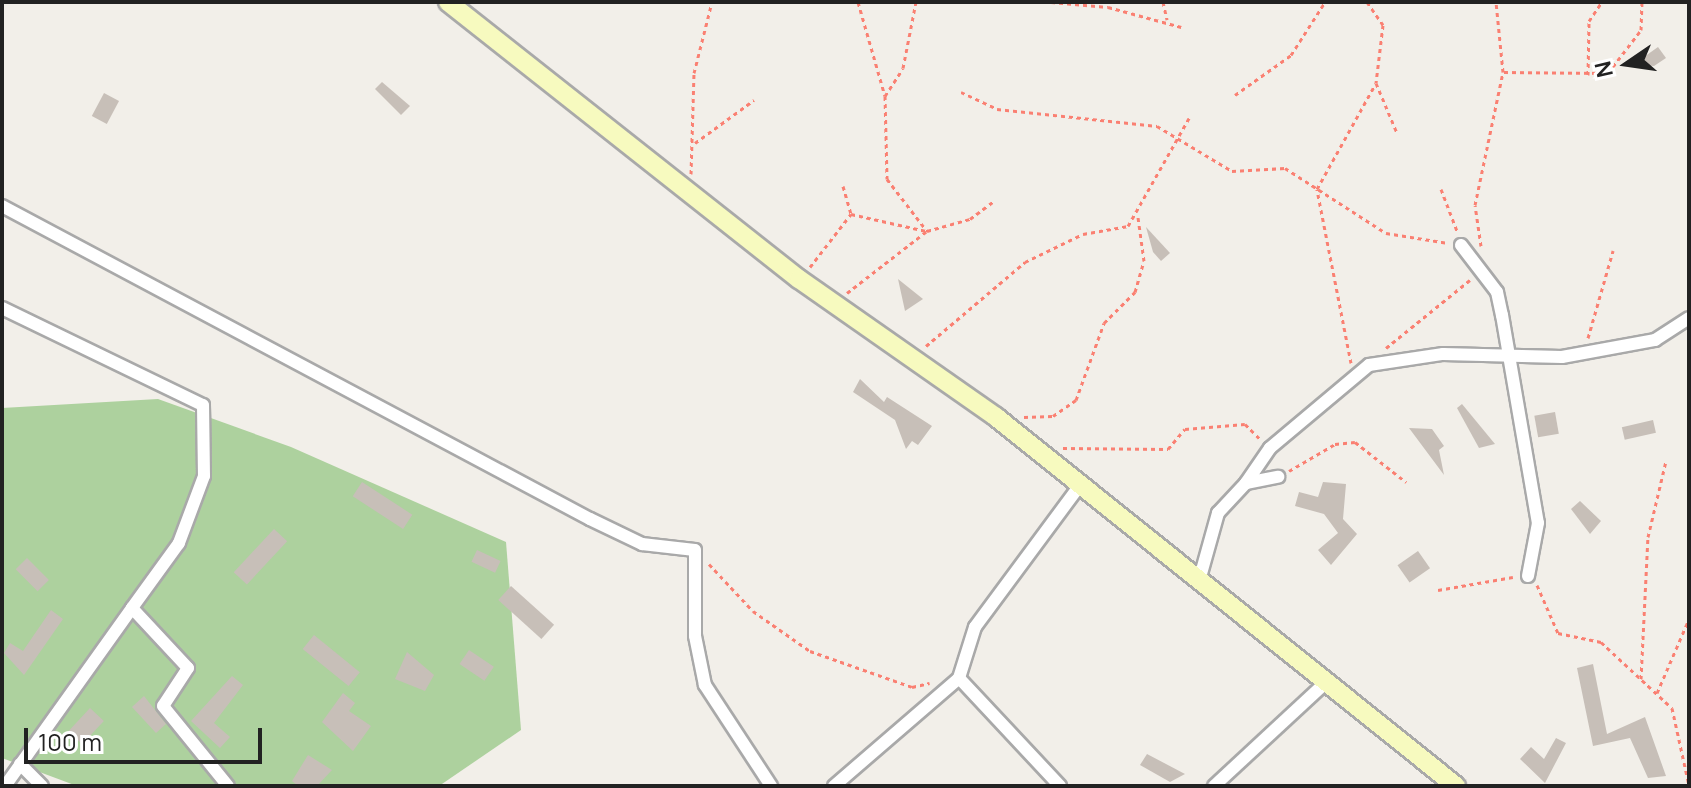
<!DOCTYPE html>
<html>
<head>
<meta charset="utf-8">
<style>
  body { margin:0 }
  #map { position:relative; width:1691px; height:788px; overflow:hidden; background:#f2efe9; font-family:Manrope,sans-serif }
  div>[style] { position:absolute }
  .forest>* { inset:0; background:#add19e }
  .building>* { inset:0; background:#c7bfb8; transform-origin:0 0 }
  .path>* { height:3px; margin-top:-1.5px; transform-origin:0; background:repeating-linear-gradient(90deg,#fa8072 0 4px,transparent 0 8px) }
  .roads { filter:drop-shadow(2px 0 #a9a9a9) drop-shadow(-2px 0 #a9a9a9) drop-shadow(0 2px #a9a9a9) drop-shadow(0 -2px #a9a9a9) }
  .street>* { height:12px; margin:-6px; padding:0 6px; transform-origin:6px; border-radius:6px; background:#fff }
  .secondary>* { height:18px; margin:-9px; padding:0 9px; transform-origin:9px; border-radius:9px; background:#f7fabf }
  span { translate:-50% -50%; white-space:nowrap; text-align:center; line-height:1.15; -webkit-text-stroke:6px #fff; paint-order:stroke }
  .frame { position:absolute; inset:0; border:4px solid #222; pointer-events:none }
  .north { position:absolute; left:1587px; top:24px; width:80px; height:80px; -webkit-text-stroke:6px #fff; paint-order:stroke; rotate:257deg; font-size:22px; font-weight:700; line-height:32px; text-align:center; color:#222 }
  .north::after { content:''; display:block; margin:auto; width:28px; height:36px; background:#222; clip-path:polygon(50% 0,100% 100%,50% 72%,0 100%) }
  .scale { position:absolute; left:24px; top:728px; width:238px; height:36px; box-sizing:border-box; border:4px solid #222; border-top:0; padding-left:10px; font-size:24px; line-height:28px; white-space:nowrap; color:#222; -webkit-text-stroke:6px #fff; paint-order:stroke }
</style>
</head>
<body>
<div id="map">
  <div class="forest">
    <i style="clip-path:polygon(158px 399px,291px 447px,506px 542px,521px 730px,439px 786px,77px 786px,2px 758px,2px 408px)"></i>
  </div>
  <div class="building">
    <i style="clip-path:polygon(1658px 47px,1666px 58px,1654px 66px,1634px 64px)"></i>
    <i style="clip-path:polygon(382px 82px,410px 106px,401px 115px,375px 89px)"></i>
    <i style="left:104px;top:93px;width:17px;height:26px;rotate:28deg"></i>
    <i style="clip-path:polygon(1146px 227px,1170px 253px,1161px 261px,1153px 252px)"></i>
    <i style="clip-path:polygon(898px 279px,923px 299px,905px 311px)"></i>
    <i style="clip-path:polygon(860px 379px,884px 402px,887px 397px,932px 426px,918px 445px,912px 441px,906px 449px,895px 420px,853px 392px)"></i>
    <i style="clip-path:polygon(1462px 404px,1495px 444px,1479px 448px,1457px 408px)"></i>
    <i style="left:1555px;top:412px;width:22px;height:21px;rotate:80deg"></i>
    <i style="left:1653px;top:420px;width:13px;height:32px;rotate:77deg"></i>
    <i style="clip-path:polygon(1409px 428px,1432px 429px,1444px 446px,1439px 450px,1444px 475px)"></i>
    <i style="left:362px;top:482px;width:60px;height:17px;rotate:33deg"></i>
    <i style="clip-path:polygon(1323px 482px,1346px 484px,1343px 519px,1357px 534px,1331px 565px,1318px 550px,1338px 533px,1324px 514px,1295px 506px,1299px 492px,1318px 497px)"></i>
    <i style="clip-path:polygon(1580px 501px,1601px 521px,1590px 534px,1571px 509px)"></i>
    <i style="left:274px;top:529px;width:18px;height:59px;rotate:43deg"></i>
    <i style="left:477px;top:550px;width:26px;height:13px;rotate:25deg"></i>
    <i style="left:1418px;top:551px;width:21px;height:25px;rotate:55deg"></i>
    <i style="left:27px;top:558px;width:31px;height:16px;rotate:45deg"></i>
    <i style="left:511px;top:586px;width:58px;height:19px;rotate:42deg"></i>
    <i style="clip-path:polygon(51px 610px,63px 619px,24px 675px,4px 653px,10px 643px,23px 651px)"></i>
    <i style="left:314px;top:635px;width:59px;height:18px;rotate:39deg"></i>
    <i style="left:469px;top:650px;width:30px;height:17px;rotate:34deg"></i>
    <i style="clip-path:polygon(407px 652px,434px 675px,425px 691px,395px 679px)"></i>
    <i style="clip-path:polygon(1593px 664px,1607px 734px,1645px 717px,1666px 776px,1648px 778px,1630px 738px,1593px 746px,1577px 668px)"></i>
    <i style="clip-path:polygon(232px 676px,243px 685px,214px 723px,230px 737px,220px 748px,191px 721px)"></i>
    <i style="clip-path:polygon(343px 693px,355px 703px,349px 711px,371px 726px,353px 751px,322px 722px)"></i>
    <i style="clip-path:polygon(144px 696px,166px 724px,156px 733px,132px 707px)"></i>
    <i style="left:90px;top:708px;width:19px;height:32px;rotate:43deg"></i>
    <i style="clip-path:polygon(1556px 738px,1566px 743px,1545px 783px,1520px 759px,1531px 747px,1544px 759px)"></i>
    <i style="clip-path:polygon(1147px 754px,1185px 774px,1170px 782px,1140px 765px)"></i>
    <i style="clip-path:polygon(308px 755px,332px 770px,317px 786px,298px 786px,292px 781px)"></i>
  </div>
  <div class="path">
    <i style="left:858px;top:2px;width:98px;rotate:74deg"></i>
    <i style="left:885px;top:96px;width:83px;rotate:88.6deg"></i>
    <i style="left:887px;top:179px;width:66px;rotate:52.4deg"></i>
    <i style="left:1051px;top:2px;width:57px;rotate:5deg"></i>
    <i style="left:1108px;top:7px;width:76px;rotate:15.3deg"></i>
    <i style="left:1163px;top:2px;width:18px;rotate:77deg"></i>
    <i style="left:1367px;top:2px;width:28px;rotate:55deg"></i>
    <i style="left:1383px;top:25px;width:58px;rotate:96.9deg"></i>
    <i style="left:1376px;top:83px;width:54px;rotate:67.2deg"></i>
    <i style="left:1504px;top:72px;width:104px;rotate:0.6deg"></i>
    <i style="left:1608px;top:73px;width:54px;rotate:-52.5deg"></i>
    <i style="left:1641px;top:30px;width:28px;rotate:-88deg"></i>
    <i style="left:1588px;top:75px;width:54px;rotate:-88.9deg"></i>
    <i style="left:1589px;top:21px;width:23px;rotate:-56deg"></i>
    <i style="left:961px;top:92px;width:40px;rotate:25deg"></i>
    <i style="left:997px;top:109px;width:161px;rotate:6.1deg"></i>
    <i style="left:1157px;top:126px;width:87px;rotate:31deg"></i>
    <i style="left:1232px;top:171px;width:53px;rotate:-3.2deg"></i>
    <i style="left:1285px;top:168px;width:120px;rotate:32.8deg"></i>
    <i style="left:1386px;top:233px;width:63px;rotate:9.2deg"></i>
    <i style="left:1235px;top:95px;width:69px;rotate:-35.5deg"></i>
    <i style="left:1291px;top:55px;width:63px;rotate:-57.3deg"></i>
    <i style="left:885px;top:96px;width:33px;rotate:-57deg"></i>
    <i style="left:903px;top:68px;width:67px;rotate:-78.9deg"></i>
    <i style="left:695px;top:143px;width:73px;rotate:-36.1deg"></i>
    <i style="left:691px;top:174px;width:101px;rotate:-88.3deg"></i>
    <i style="left:694px;top:73px;width:73px;rotate:-75.8deg"></i>
    <i style="left:843px;top:186px;width:29px;rotate:74deg"></i>
    <i style="left:1441px;top:189px;width:45px;rotate:69.1deg"></i>
    <i style="left:1481px;top:246px;width:41px;rotate:-98.3deg"></i>
    <i style="left:1475px;top:205px;width:136px;rotate:-78.1deg"></i>
    <i style="left:1503px;top:72px;width:70px;rotate:-95.7deg"></i>
    <i style="left:810px;top:267px;width:67px;rotate:-52.3deg"></i>
    <i style="left:851px;top:214px;width:77px;rotate:12.8deg"></i>
    <i style="left:847px;top:293px;width:101px;rotate:-37.8deg"></i>
    <i style="left:927px;top:231px;width:45px;rotate:-15.6deg"></i>
    <i style="left:970px;top:219px;width:30px;rotate:-37deg"></i>
    <i style="left:1588px;top:338px;width:91px;rotate:-74deg"></i>
    <i style="left:926px;top:346px;width:130px;rotate:-40.3deg"></i>
    <i style="left:1025px;top:262px;width:64px;rotate:-25.8deg"></i>
    <i style="left:1083px;top:234px;width:46px;rotate:-10.1deg"></i>
    <i style="left:1128px;top:226px;width:124px;rotate:-60.5deg"></i>
    <i style="left:1386px;top:348px;width:108px;rotate:-39deg"></i>
    <i style="left:1351px;top:363px;width:177px;rotate:-101.1deg"></i>
    <i style="left:1317px;top:189px;width:121px;rotate:-60.9deg"></i>
    <i style="left:1024px;top:417px;width:29px;rotate:-2deg"></i>
    <i style="left:1053px;top:416px;width:28px;rotate:-35deg"></i>
    <i style="left:1076px;top:400px;width:82px;rotate:-70deg"></i>
    <i style="left:1104px;top:323px;width:44px;rotate:-45deg"></i>
    <i style="left:1135px;top:292px;width:32px;rotate:-74deg"></i>
    <i style="left:1144px;top:261px;width:44px;rotate:-97.8deg"></i>
    <i style="left:1063px;top:448px;width:105px;rotate:0.5deg"></i>
    <i style="left:1168px;top:449px;width:26px;rotate:-50deg"></i>
    <i style="left:1185px;top:429px;width:60px;rotate:-4.8deg"></i>
    <i style="left:1245px;top:424px;width:23px;rotate:45deg"></i>
    <i style="left:1289px;top:471px;width:53px;rotate:-30.4deg"></i>
    <i style="left:1335px;top:444px;width:20px;rotate:-6deg"></i>
    <i style="left:1355px;top:442px;width:65px;rotate:38.1deg"></i>
    <i style="left:709px;top:564px;width:64px;rotate:46.9deg"></i>
    <i style="left:753px;top:611px;width:70px;rotate:35.1deg"></i>
    <i style="left:810px;top:651px;width:108px;rotate:19.4deg"></i>
    <i style="left:912px;top:687px;width:18px;rotate:-13deg"></i>
    <i style="left:1537px;top:585px;width:52px;rotate:66.4deg"></i>
    <i style="left:1558px;top:633px;width:44px;rotate:11.8deg"></i>
    <i style="left:1601px;top:642px;width:97px;rotate:42.9deg"></i>
    <i style="left:1672px;top:708px;width:79px;rotate:77.6deg"></i>
    <i style="left:1438px;top:590px;width:76px;rotate:-9.8deg"></i>
    <i style="left:1641px;top:679px;width:142px;rotate:-87.2deg"></i>
    <i style="left:1648px;top:537px;width:78px;rotate:-76.7deg"></i>
    <i style="left:1657px;top:693px;width:81px;rotate:-66.6deg"></i>
  </div>
  <div class="roads">
    <div class="street">
      <i style="left:2px;top:206px;width:666px;rotate:28.03deg"></i>
      <i style="left:590px;top:519px;width:58px;rotate:25.7deg"></i>
      <i style="left:642px;top:544px;width:53px;rotate:6.5deg"></i>
      <i style="left:695px;top:550px;width:86px;rotate:90deg"></i>
      <i style="left:695px;top:636px;width:50px;rotate:78.5deg"></i>
      <i style="left:705px;top:685px;width:121px;rotate:56.8deg"></i>
      <i style="left:1461px;top:245px;width:59px;rotate:52.5deg"></i>
      <i style="left:1497px;top:292px;width:24px;rotate:78deg"></i>
      <i style="left:1502px;top:315px;width:211px;rotate:80.2deg"></i>
      <i style="left:1538px;top:523px;width:54px;rotate:100.7deg"></i>
      <i style="left:2px;top:308px;width:223px;rotate:25.8deg"></i>
      <i style="left:203px;top:405px;width:71px;rotate:89.2deg"></i>
      <i style="left:204px;top:476px;width:72px;rotate:110.5deg"></i>
      <i style="left:179px;top:543px;width:80px;rotate:125.9deg"></i>
      <i style="left:132px;top:608px;width:82px;rotate:47deg"></i>
      <i style="left:188px;top:668px;width:45px;rotate:123.3deg"></i>
      <i style="left:163px;top:706px;width:103px;rotate:50.9deg"></i>
      <i style="left:1246px;top:483px;width:42px;rotate:-55.6deg"></i>
      <i style="left:1270px;top:448px;width:129px;rotate:-40deg"></i>
      <i style="left:1369px;top:365px;width:75px;rotate:-8.5deg"></i>
      <i style="left:1443px;top:354px;width:119px;rotate:1.4deg"></i>
      <i style="left:1562px;top:357px;width:95px;rotate:-10.4deg"></i>
      <i style="left:1655px;top:340px;width:40px;rotate:-32.9deg"></i>
      <i style="left:1199px;top:581px;width:71px;rotate:-74.4deg"></i>
      <i style="left:1218px;top:513px;width:41px;rotate:-47deg"></i>
      <i style="left:1246px;top:483px;width:33px;rotate:-11deg"></i>
      <i style="left:959px;top:678px;width:148px;rotate:46.9deg"></i>
      <i style="left:20px;top:764px;width:31px;rotate:45deg"></i>
      <i style="left:5px;top:786px;width:219px;rotate:-54.5deg"></i>
      <i style="left:834px;top:786px;width:165px;rotate:-40.8deg"></i>
      <i style="left:959px;top:678px;width:53px;rotate:-72.6deg"></i>
      <i style="left:975px;top:627px;width:177px;rotate:-53.5deg"></i>
      <i style="left:1214px;top:786px;width:150px;rotate:-42.8deg"></i>
    </div>
    <div class="secondary">
      <i style="left:448px;top:2px;width:447px;rotate:38.3deg"></i>
      <i style="left:799px;top:279px;width:241px;rotate:35deg"></i>
      <i style="left:996px;top:417px;width:590px;rotate:38.74deg"></i>
    </div>
  </div>
  <div class="frame"></div>
  <div class="north">N</div>
  <div class="scale">100 m</div>
</div>
</body>
</html>
